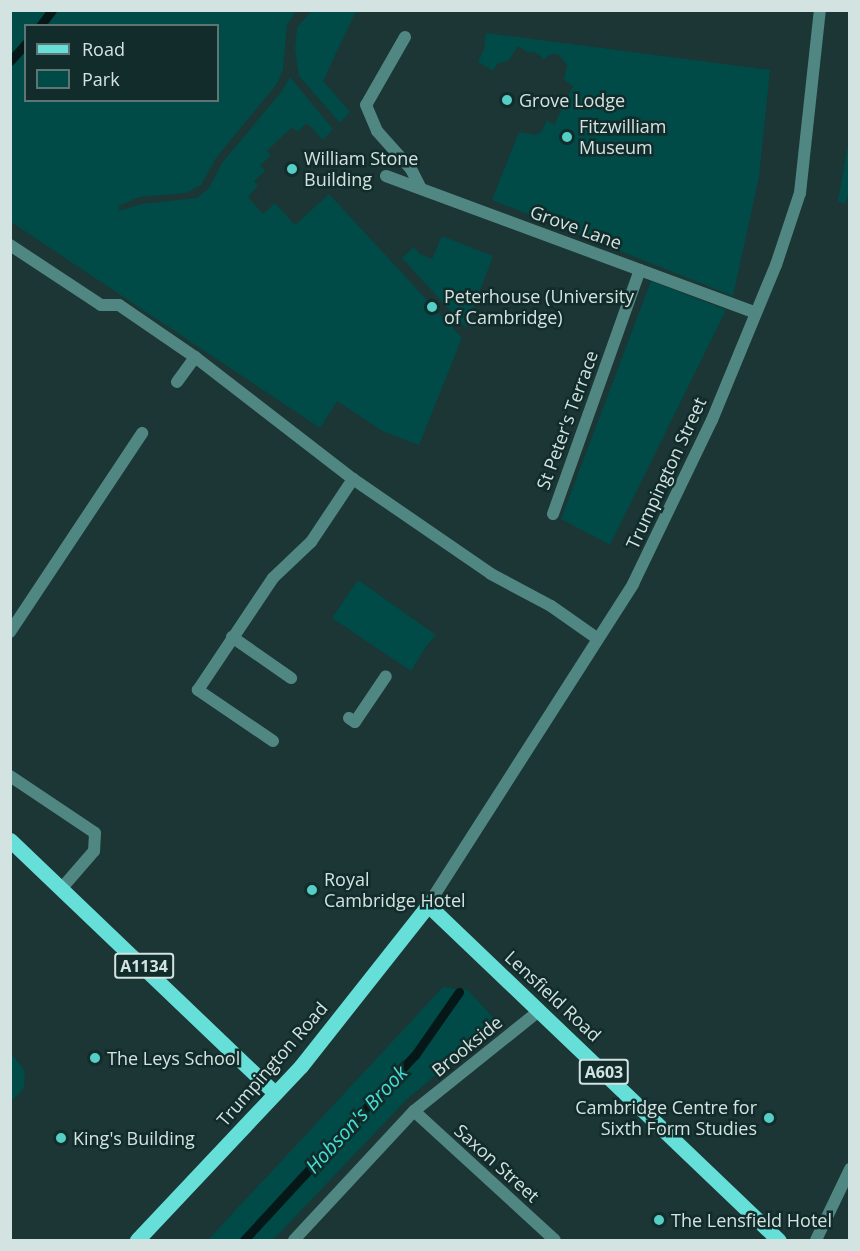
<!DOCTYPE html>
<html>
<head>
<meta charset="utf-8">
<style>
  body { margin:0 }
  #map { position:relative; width:860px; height:1251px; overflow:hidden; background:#1b3634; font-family:"Open Sans",sans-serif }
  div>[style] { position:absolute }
  .green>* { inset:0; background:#004a47 }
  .stream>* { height:9px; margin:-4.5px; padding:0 4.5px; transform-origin:4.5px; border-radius:4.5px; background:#051817 }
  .service>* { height:12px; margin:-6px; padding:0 6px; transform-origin:6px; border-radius:6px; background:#518783 }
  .minor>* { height:12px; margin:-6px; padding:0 6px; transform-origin:6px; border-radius:6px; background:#518783 }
  .primary>* { height:15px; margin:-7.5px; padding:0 7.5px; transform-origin:7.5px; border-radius:7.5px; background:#65dfd7 }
  .dots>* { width:16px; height:16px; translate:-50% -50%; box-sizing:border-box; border:3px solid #112c2a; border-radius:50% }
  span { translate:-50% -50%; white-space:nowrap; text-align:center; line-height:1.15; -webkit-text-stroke:5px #112c2a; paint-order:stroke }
  .shield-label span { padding:2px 4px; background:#112c2a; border:2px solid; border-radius:4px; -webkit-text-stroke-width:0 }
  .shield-label { font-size:16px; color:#d3e3e1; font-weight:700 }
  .poi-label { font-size:18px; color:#d3e3e1 }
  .left { translate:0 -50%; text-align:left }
  .right { translate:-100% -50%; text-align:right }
  .street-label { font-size:18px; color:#d3e3e1 }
  .water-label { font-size:20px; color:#44e0d7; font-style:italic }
  .frame { position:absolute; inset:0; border:12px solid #d3e3e1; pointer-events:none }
  .legend { position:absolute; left:24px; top:24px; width:195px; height:78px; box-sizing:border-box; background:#112c2a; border:2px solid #5f7573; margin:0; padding:8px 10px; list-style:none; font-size:18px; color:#d3e3e1 }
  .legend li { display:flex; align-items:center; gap:12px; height:30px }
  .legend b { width:30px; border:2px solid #5f7573 }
</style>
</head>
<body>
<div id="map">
  <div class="green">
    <i style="clip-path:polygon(evenodd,10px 11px,296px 11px,287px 25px,283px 70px,276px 85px,216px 158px,201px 185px,186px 193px,139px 197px,119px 206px,119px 211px,141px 204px,197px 198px,209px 188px,222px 163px,282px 91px,290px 77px,333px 129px,323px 140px,307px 123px,297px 132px,292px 127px,267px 151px,271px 156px,260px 165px,265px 171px,254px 181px,258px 186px,248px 197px,263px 214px,275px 203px,295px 225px,329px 194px,462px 338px,419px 445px,384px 432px,337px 401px,320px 428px,11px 222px,10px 11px,26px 26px,218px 26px,218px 100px,26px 100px,26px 26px)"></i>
    <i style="clip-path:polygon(311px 11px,356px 11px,323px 81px,350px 112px,340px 123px,299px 76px,295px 49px,297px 28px)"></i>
    <i style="clip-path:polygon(486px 33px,770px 70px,759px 177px,733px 296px,492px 200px,519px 132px,536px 135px,542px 131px,547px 120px,554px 125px,573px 86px,564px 80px,567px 65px,558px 54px,551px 54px,543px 60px,541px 56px,532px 51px,531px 54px,518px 46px,509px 60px,497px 64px,493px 71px,478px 62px,484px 49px)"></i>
    <i style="clip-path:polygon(849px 139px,849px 192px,845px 204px,838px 201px)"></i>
    <i style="clip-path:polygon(442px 236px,493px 256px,466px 328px,402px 258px,414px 247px,420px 254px,432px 259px)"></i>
    <i style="clip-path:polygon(651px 281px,726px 310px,610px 545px,561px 519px)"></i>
    <i style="clip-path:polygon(358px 580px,436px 635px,427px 645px,411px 671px,332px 618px)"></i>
    <i style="clip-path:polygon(443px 987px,468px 990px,498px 1023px,406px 1100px,273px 1240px,208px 1240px)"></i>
    <i style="clip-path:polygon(10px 1052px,25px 1071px,24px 1088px,11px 1102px)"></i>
  </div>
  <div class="stream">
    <i style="left:40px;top:26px;width:20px;rotate:-53deg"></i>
    <i style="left:10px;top:61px;width:24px;rotate:-48deg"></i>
    <i style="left:244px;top:1240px;width:252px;rotate:-47.3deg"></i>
    <i style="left:415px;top:1055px;width:77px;rotate:-55.1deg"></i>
  </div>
  <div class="service">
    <i style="left:405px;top:37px;width:78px;rotate:119.8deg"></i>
    <i style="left:366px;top:105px;width:28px;rotate:67deg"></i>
    <i style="left:377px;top:131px;width:51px;rotate:48.2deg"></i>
    <i style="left:411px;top:169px;width:22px;rotate:63deg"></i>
    <i style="left:10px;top:245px;width:109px;rotate:33.4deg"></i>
    <i style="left:101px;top:305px;width:18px"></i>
    <i style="left:119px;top:305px;width:92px;rotate:34.4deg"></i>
    <i style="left:195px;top:357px;width:200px;rotate:37.7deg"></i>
    <i style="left:353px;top:479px;width:168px;rotate:34.5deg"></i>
    <i style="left:491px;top:574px;width:68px;rotate:28.1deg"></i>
    <i style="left:551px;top:606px;width:57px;rotate:35.1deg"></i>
    <i style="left:177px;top:382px;width:31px;rotate:-54deg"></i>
    <i style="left:10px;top:632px;width:239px;rotate:-56.4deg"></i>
    <i style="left:232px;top:637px;width:72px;rotate:34.8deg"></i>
    <i style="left:349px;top:718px;width:7px;rotate:34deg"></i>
    <i style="left:355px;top:722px;width:55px;rotate:-56deg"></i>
    <i style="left:273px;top:741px;width:91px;rotate:-145.8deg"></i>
    <i style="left:198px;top:690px;width:135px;rotate:-56.2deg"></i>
    <i style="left:273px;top:578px;width:52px;rotate:-43.5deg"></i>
    <i style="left:311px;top:542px;width:76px;rotate:-56.3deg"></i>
    <i style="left:10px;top:776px;width:102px;rotate:33.8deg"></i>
    <i style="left:95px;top:833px;width:18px;rotate:93deg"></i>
    <i style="left:94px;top:851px;width:49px;rotate:130.9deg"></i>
  </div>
  <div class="minor">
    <i style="left:386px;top:176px;width:392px;rotate:20.3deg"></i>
    <i style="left:553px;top:514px;width:259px;rotate:-70.4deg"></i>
    <i style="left:428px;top:905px;width:381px;rotate:-57.4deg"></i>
    <i style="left:633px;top:584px;width:182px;rotate:-64.3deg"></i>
    <i style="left:712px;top:420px;width:168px;rotate:-67.6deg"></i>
    <i style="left:776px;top:265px;width:76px;rotate:-71.6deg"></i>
    <i style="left:800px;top:193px;width:184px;rotate:-83.8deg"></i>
    <i style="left:414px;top:1111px;width:191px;rotate:42.5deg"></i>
    <i style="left:294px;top:1240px;width:176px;rotate:-47.1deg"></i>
    <i style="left:414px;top:1111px;width:161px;rotate:-38.7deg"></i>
    <i style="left:816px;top:1240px;width:79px;rotate:-64.4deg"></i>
  </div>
  <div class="primary">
    <i style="left:10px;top:840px;width:366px;rotate:43.7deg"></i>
    <i style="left:137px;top:1240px;width:239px;rotate:-46.7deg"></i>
    <i style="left:301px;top:1066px;width:205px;rotate:-51.7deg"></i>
    <i style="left:428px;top:905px;width:485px;rotate:43.7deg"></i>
  </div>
  <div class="dots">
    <i style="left:507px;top:100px;background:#55cec6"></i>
    <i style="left:567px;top:137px;background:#55cec6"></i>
    <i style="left:292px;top:169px;background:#55cec6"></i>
    <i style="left:432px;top:307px;background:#55cec6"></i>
    <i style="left:312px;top:890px;background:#55cec6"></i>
    <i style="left:95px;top:1058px;background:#55cec6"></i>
    <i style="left:769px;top:1118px;background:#55cec6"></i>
    <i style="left:61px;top:1138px;background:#55cec6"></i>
    <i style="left:659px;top:1220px;background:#55cec6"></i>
  </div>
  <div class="shield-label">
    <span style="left:144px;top:966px">A1134</span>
    <span style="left:604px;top:1072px">A603</span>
  </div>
  <div class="poi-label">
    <span class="left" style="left:519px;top:100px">Grove Lodge</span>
    <span class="left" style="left:579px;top:137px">Fitzwilliam<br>Museum</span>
    <span class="left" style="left:304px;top:169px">William Stone<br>Building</span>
    <span class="left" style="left:444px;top:307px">Peterhouse (University<br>of Cambridge)</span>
    <span class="left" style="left:324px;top:890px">Royal<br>Cambridge Hotel</span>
    <span class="left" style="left:107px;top:1058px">The Leys School</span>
    <span class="right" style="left:757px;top:1118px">Cambridge Centre for<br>Sixth Form Studies</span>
    <span class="left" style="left:73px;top:1138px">King's Building</span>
    <span class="left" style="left:671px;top:1220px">The Lensfield Hotel</span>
  </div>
  <div class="street-label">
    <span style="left:576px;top:227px;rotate:20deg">Grove Lane</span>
    <span style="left:567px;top:420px;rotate:-70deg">St Peter's Terrace</span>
    <span style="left:666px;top:473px;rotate:-65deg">Trumpington Street</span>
    <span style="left:553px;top:996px;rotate:43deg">Lensfield Road</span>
    <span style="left:467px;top:1046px;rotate:-39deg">Brookside</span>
    <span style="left:272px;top:1064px;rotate:-49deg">Trumpington Road</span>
    <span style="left:497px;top:1163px;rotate:42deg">Saxon Street</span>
  </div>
  <div class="water-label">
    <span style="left:356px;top:1119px;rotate:-47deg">Hobson's Brook</span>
  </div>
  <div class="frame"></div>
  <ul class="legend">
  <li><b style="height:8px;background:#65dfd7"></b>Road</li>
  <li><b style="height:16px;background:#004a47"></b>Park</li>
  </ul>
</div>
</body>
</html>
